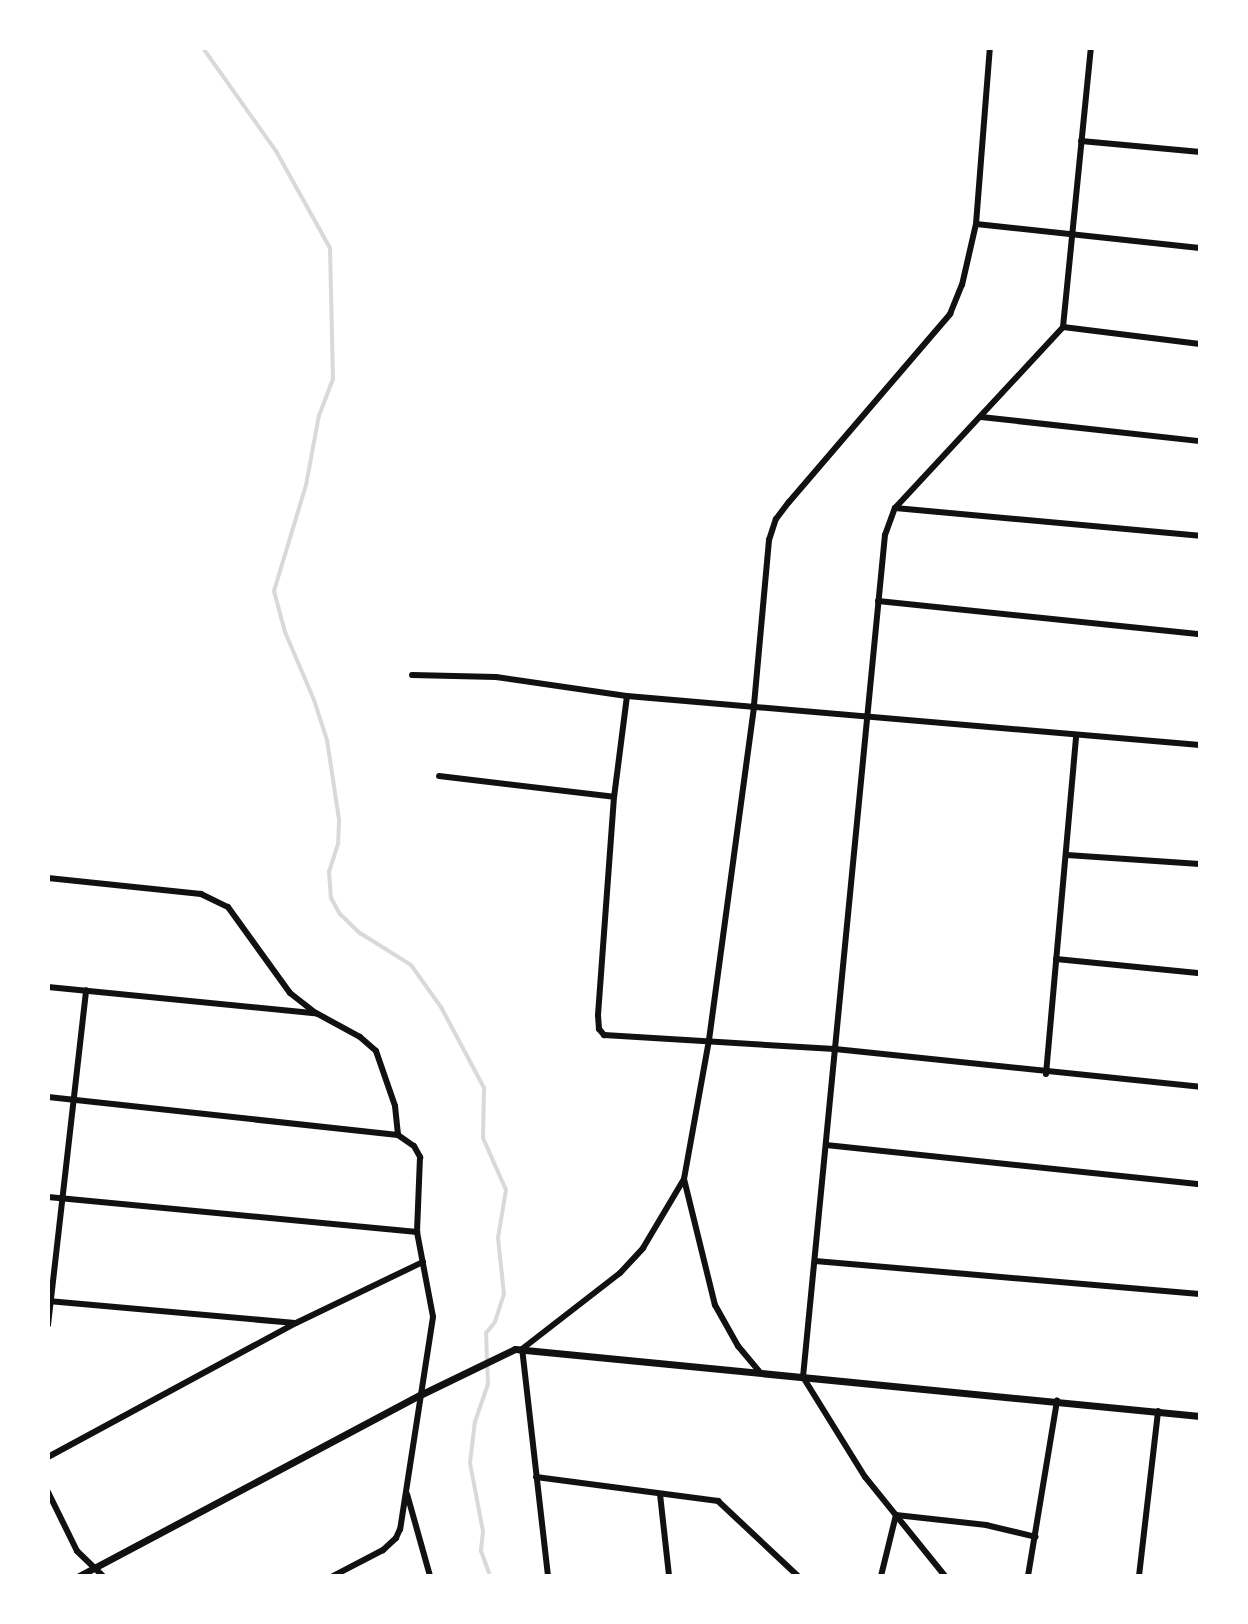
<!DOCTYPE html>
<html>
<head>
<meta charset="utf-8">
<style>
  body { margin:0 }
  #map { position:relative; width:1248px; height:1624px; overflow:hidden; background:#fff; font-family:"Asap Condensed",sans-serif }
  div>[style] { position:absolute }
  .stream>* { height:4px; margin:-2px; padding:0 2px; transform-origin:2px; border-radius:2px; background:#d9d9d9 }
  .minor>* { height:6px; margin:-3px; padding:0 3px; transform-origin:3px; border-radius:3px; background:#111 }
  .tertiary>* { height:7px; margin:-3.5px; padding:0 3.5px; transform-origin:3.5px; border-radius:3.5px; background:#111 }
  span { translate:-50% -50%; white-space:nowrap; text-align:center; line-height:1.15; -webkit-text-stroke:7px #fff; paint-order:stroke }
  .frame { position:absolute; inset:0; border:50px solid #fff; pointer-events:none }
</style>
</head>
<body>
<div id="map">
  <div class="stream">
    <i style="left:203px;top:48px;width:126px;rotate:54.7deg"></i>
    <i style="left:276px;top:151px;width:111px;rotate:60.9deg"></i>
    <i style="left:330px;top:248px;width:131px;rotate:88.7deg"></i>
    <i style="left:333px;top:379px;width:39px;rotate:111deg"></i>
    <i style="left:319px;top:415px;width:71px;rotate:100.5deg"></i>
    <i style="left:306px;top:485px;width:111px;rotate:106.8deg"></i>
    <i style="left:274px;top:591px;width:42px;rotate:75deg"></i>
    <i style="left:285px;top:632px;width:74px;rotate:66.9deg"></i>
    <i style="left:314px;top:700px;width:42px;rotate:72deg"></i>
    <i style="left:327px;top:740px;width:80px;rotate:81.4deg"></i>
    <i style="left:339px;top:819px;width:25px;rotate:92deg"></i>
    <i style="left:338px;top:844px;width:28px;rotate:108deg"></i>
    <i style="left:329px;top:871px;width:27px;rotate:86deg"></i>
    <i style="left:331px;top:898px;width:18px;rotate:61deg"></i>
    <i style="left:340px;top:914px;width:28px;rotate:44deg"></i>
    <i style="left:360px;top:933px;width:60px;rotate:32.1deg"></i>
    <i style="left:411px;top:965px;width:52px;rotate:54.5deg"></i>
    <i style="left:441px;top:1007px;width:92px;rotate:62deg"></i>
    <i style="left:484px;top:1088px;width:50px;rotate:91.1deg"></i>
    <i style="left:483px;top:1138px;width:57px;rotate:66.1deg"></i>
    <i style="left:506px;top:1190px;width:49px;rotate:99.5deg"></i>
    <i style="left:498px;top:1238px;width:56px;rotate:83.9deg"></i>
    <i style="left:504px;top:1294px;width:29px;rotate:108deg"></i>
    <i style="left:495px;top:1322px;width:14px;rotate:129deg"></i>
    <i style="left:486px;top:1333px;width:51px;rotate:87.8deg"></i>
    <i style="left:488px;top:1384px;width:39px;rotate:109deg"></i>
    <i style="left:475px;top:1421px;width:42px;rotate:96.8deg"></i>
    <i style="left:470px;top:1463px;width:69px;rotate:79.2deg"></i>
    <i style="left:483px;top:1531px;width:20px;rotate:96deg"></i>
    <i style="left:481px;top:1551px;width:27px;rotate:70deg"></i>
  </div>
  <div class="minor">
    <i style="left:1081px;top:141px;width:120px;rotate:5.3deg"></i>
    <i style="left:976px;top:224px;width:225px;rotate:6.1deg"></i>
    <i style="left:1063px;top:327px;width:138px;rotate:7.1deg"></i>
    <i style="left:981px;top:417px;width:220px;rotate:6.3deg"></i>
    <i style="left:895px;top:508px;width:306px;rotate:5.2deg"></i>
    <i style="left:878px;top:601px;width:324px;rotate:5.9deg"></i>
    <i style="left:412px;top:675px;width:84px;rotate:1.4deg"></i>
    <i style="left:496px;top:677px;width:132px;rotate:8.3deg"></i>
    <i style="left:627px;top:696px;width:575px;rotate:4.89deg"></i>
    <i style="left:627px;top:696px;width:102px;rotate:97.3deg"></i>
    <i style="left:614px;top:797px;width:219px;rotate:94.2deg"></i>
    <i style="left:598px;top:1015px;width:14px;rotate:86deg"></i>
    <i style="left:599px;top:1029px;width:8px;rotate:50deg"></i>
    <i style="left:604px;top:1035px;width:231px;rotate:3.5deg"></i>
    <i style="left:835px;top:1049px;width:367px;rotate:5.9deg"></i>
    <i style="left:439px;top:776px;width:176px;rotate:6.8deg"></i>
    <i style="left:1067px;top:855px;width:133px;rotate:3.9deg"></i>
    <i style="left:48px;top:878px;width:154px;rotate:6deg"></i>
    <i style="left:201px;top:894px;width:30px;rotate:26deg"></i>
    <i style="left:228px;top:907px;width:106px;rotate:54.2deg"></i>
    <i style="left:290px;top:993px;width:33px;rotate:38deg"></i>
    <i style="left:316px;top:1013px;width:50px;rotate:28.6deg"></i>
    <i style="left:360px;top:1037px;width:21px;rotate:41deg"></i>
    <i style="left:376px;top:1051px;width:58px;rotate:70.9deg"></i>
    <i style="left:395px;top:1106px;width:29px;rotate:84deg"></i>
    <i style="left:1056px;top:959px;width:145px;rotate:5.6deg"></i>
    <i style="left:48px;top:987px;width:268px;rotate:5.6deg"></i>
    <i style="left:1046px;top:1074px;width:340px;rotate:-84.9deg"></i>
    <i style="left:48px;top:1097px;width:352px;rotate:6.2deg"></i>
    <i style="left:398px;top:1135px;width:19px;rotate:35deg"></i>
    <i style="left:414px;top:1146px;width:13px;rotate:61deg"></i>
    <i style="left:420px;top:1157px;width:75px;rotate:92.3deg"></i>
    <i style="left:417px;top:1232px;width:86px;rotate:79.3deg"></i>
    <i style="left:433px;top:1317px;width:215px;rotate:98.8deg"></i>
    <i style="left:400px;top:1529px;width:10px;rotate:114deg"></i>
    <i style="left:396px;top:1538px;width:18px;rotate:137deg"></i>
    <i style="left:383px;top:1550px;width:56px;rotate:152.5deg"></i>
    <i style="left:826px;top:1145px;width:376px;rotate:6deg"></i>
    <i style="left:684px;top:1179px;width:130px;rotate:76.2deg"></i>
    <i style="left:715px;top:1305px;width:47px;rotate:60.7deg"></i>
    <i style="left:738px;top:1346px;width:35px;rotate:50deg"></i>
    <i style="left:48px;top:1197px;width:371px;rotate:5.4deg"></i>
    <i style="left:815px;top:1261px;width:386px;rotate:4.9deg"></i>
    <i style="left:48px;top:1301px;width:248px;rotate:5.1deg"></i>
    <i style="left:48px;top:1325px;width:337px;rotate:-83.5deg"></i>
    <i style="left:48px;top:1457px;width:282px;rotate:-28.4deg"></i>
    <i style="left:296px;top:1323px;width:141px;rotate:-25.7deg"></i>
    <i style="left:536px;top:1477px;width:184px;rotate:7.5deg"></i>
    <i style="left:718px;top:1501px;width:110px;rotate:43.2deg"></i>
    <i style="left:48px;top:1492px;width:66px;rotate:63.8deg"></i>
    <i style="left:77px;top:1551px;width:36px;rotate:44deg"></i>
    <i style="left:407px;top:1494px;width:85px;rotate:74.3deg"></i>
    <i style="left:660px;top:1494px;width:82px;rotate:83.7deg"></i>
    <i style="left:548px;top:1576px;width:228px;rotate:-96.5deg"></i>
    <i style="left:522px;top:1349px;width:124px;rotate:-37.8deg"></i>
    <i style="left:620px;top:1273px;width:34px;rotate:-47deg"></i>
    <i style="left:643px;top:1248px;width:80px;rotate:-59.3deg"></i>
    <i style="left:684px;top:1179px;width:141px;rotate:-79.8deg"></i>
    <i style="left:709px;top:1040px;width:338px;rotate:-82.3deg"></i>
    <i style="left:754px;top:705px;width:166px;rotate:-84.8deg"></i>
    <i style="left:769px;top:540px;width:22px;rotate:-72deg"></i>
    <i style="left:776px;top:519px;width:21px;rotate:-53deg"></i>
    <i style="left:789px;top:502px;width:248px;rotate:-49.4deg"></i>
    <i style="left:950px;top:314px;width:31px;rotate:-68deg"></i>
    <i style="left:962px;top:285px;width:63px;rotate:-77.1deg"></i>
    <i style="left:976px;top:224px;width:177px;rotate:-85.5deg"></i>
    <i style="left:881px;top:1576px;width:63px;rotate:-76.2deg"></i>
    <i style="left:896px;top:1515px;width:91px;rotate:6.3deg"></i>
    <i style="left:986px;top:1525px;width:51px;rotate:13.5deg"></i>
    <i style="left:945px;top:1576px;width:127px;rotate:-128.9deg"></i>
    <i style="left:865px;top:1477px;width:118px;rotate:-121.8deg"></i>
    <i style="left:803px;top:1377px;width:846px;rotate:-84.44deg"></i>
    <i style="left:885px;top:535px;width:29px;rotate:-70deg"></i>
    <i style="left:895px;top:508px;width:247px;rotate:-47.1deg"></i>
    <i style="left:1063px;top:327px;width:280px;rotate:-84.3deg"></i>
    <i style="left:1028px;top:1576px;width:178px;rotate:-80.6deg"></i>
    <i style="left:1139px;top:1576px;width:166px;rotate:-83.4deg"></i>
  </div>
  <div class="tertiary">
    <i style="left:79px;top:1576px;width:388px;rotate:-28deg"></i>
    <i style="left:422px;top:1394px;width:103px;rotate:-25.8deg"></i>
    <i style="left:515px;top:1349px;width:688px;rotate:5.59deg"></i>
  </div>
  <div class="frame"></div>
</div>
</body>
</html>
